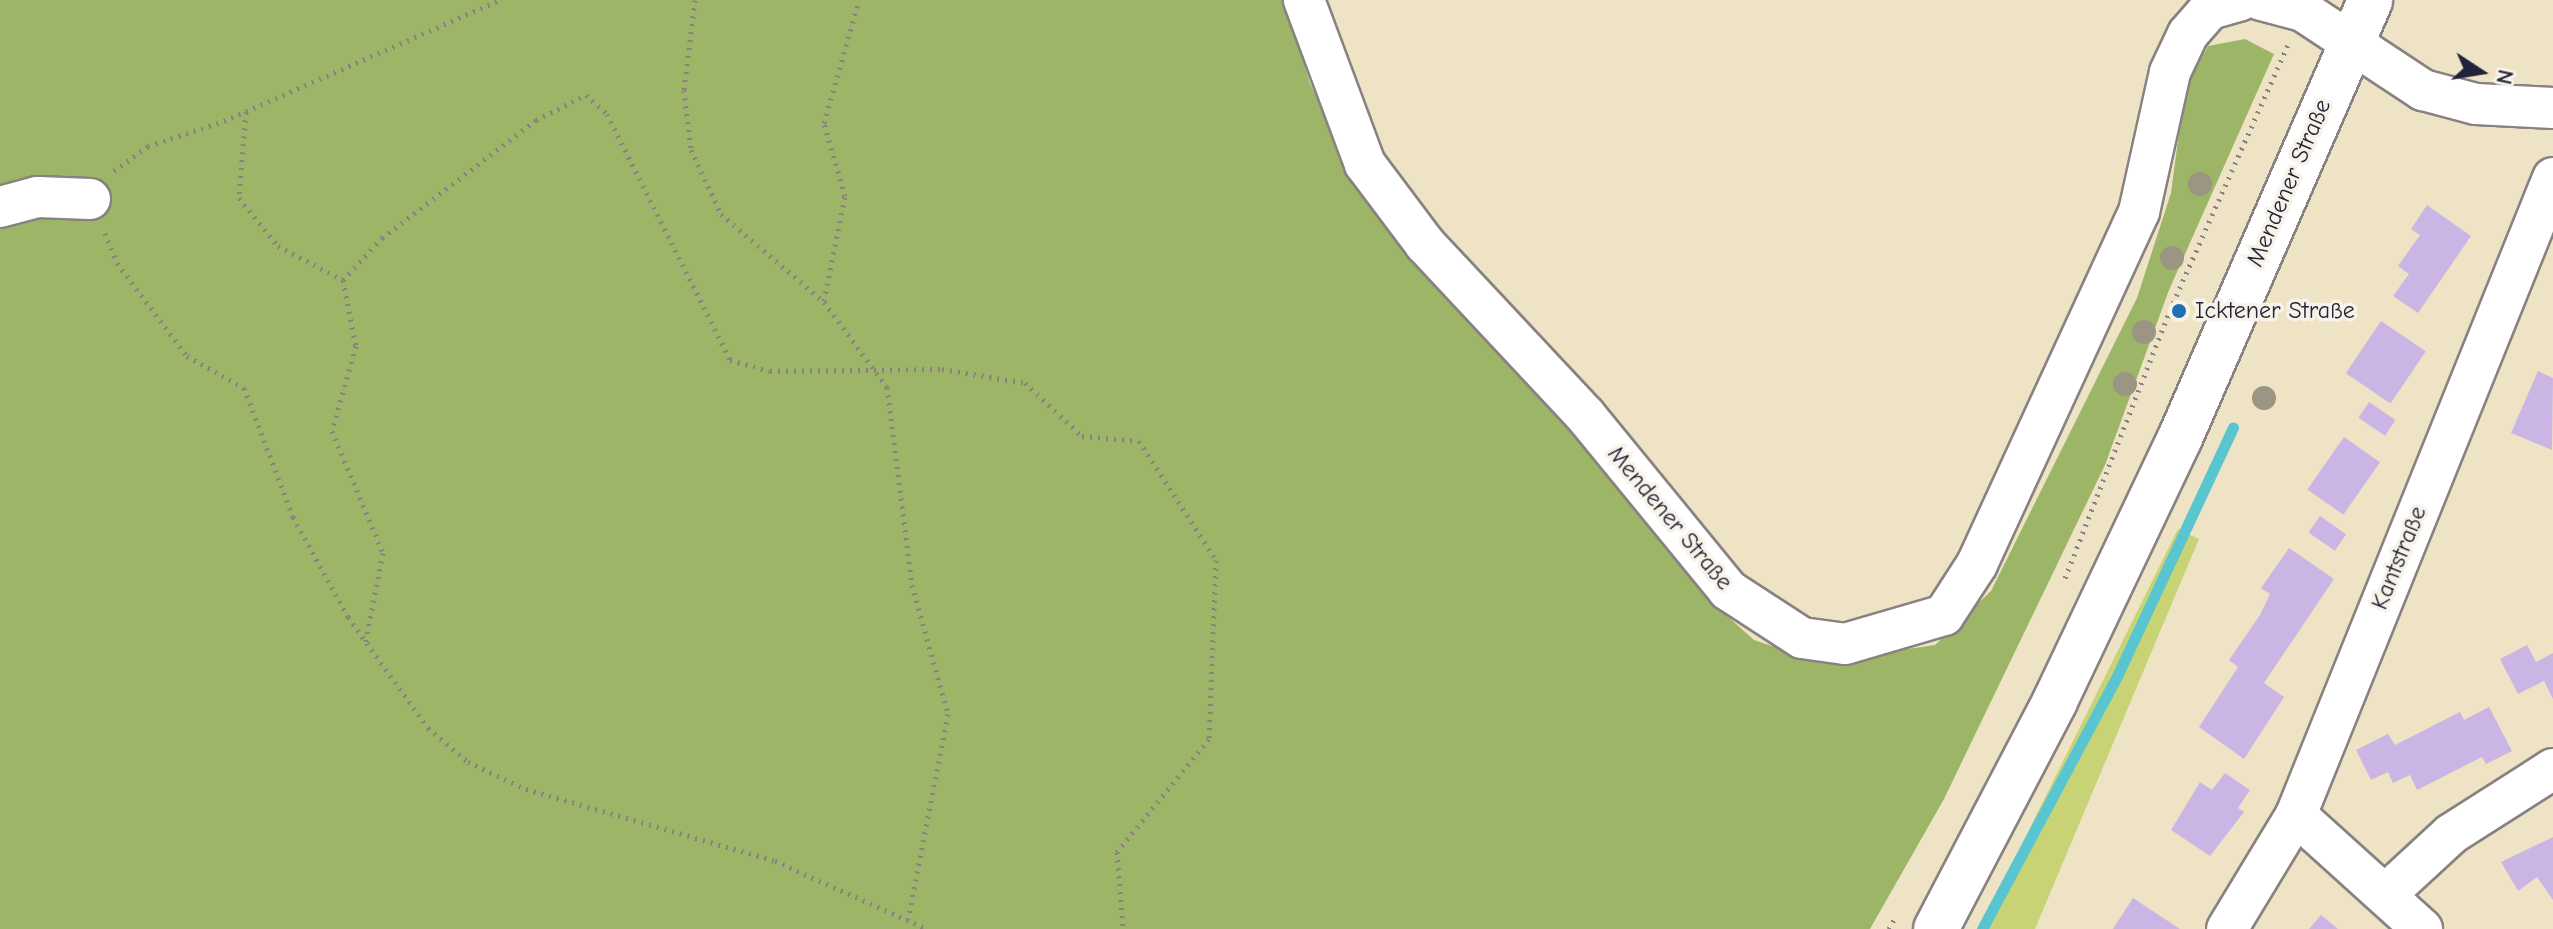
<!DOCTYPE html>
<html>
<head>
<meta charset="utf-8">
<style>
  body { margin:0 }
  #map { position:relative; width:2553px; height:929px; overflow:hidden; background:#efe3c6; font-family:"Comic Neue",sans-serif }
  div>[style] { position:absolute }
  .green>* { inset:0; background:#c7d375 }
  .forest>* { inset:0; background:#9db566 }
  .stream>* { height:11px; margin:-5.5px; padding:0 5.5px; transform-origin:5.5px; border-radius:5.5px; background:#59c5d0 }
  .building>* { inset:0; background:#cbb5e4; transform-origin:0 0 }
  .path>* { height:5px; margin-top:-2.5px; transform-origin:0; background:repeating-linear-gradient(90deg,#888280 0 2px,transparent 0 8px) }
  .roads { filter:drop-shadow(2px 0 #888280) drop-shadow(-2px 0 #888280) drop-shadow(0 2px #888280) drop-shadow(0 -2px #888280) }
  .minor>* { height:40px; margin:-20px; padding:0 20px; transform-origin:20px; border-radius:20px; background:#fff }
  .major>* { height:44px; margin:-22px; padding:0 22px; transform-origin:22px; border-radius:22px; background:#fff }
  .trees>* { width:24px; height:24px; margin:-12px; border-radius:50%; background:#9a9683 }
  .dots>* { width:22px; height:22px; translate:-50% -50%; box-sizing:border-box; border:4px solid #f7f3e8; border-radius:50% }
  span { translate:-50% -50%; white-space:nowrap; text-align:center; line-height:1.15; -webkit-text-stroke:7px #f7f3e8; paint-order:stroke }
  .street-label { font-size:24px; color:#22223b }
  .poi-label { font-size:24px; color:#22223b }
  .left { translate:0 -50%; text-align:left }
  .north { position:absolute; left:2441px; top:32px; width:80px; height:80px; -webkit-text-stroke:6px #f7f3e8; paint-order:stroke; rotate:102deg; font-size:22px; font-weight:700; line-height:32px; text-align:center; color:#22223b }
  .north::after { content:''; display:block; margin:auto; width:28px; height:36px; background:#22223b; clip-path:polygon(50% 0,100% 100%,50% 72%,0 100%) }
</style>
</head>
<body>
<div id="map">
  <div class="green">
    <i style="clip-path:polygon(2178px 529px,2199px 539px,2035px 929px,1980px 929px)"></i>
  </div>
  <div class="forest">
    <i style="clip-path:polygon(0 0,1284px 0,1310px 83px,1354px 177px,1568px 417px,1706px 597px,1754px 640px,1819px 662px,1935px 645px,1991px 591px,2137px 298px,2171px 193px,2185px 87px,2208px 46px,2245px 39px,2274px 54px,2169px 290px,2105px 465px,1944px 799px,1870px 929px,0 929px)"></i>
  </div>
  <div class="stream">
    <i style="left:1982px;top:929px;width:289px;rotate:-61.9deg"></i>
    <i style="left:2118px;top:674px;width:272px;rotate:-65deg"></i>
  </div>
  <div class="building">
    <i style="clip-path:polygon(2427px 205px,2471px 236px,2418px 313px,2393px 296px,2409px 274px,2398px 266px,2420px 235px,2411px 229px)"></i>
    <i style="left:2381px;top:321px;width:54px;height:63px;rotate:34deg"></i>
    <i style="clip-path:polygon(2538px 371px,2553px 378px,2552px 450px,2511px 433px)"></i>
    <i style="left:2369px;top:402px;width:32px;height:19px;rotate:34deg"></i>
    <i style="left:2344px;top:437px;width:44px;height:64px;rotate:35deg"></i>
    <i style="left:2320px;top:516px;width:32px;height:20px;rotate:35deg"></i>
    <i style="clip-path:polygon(2289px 548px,2334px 579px,2264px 683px,2284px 697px,2244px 759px,2199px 727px,2238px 667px,2229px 660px,2260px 615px,2270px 594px,2261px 588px)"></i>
    <i style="clip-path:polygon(2527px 645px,2536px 662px,2553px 653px,2553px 699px,2544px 681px,2518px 694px,2500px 659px)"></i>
    <i style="clip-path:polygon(2489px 707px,2512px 751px,2486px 764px,2482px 757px,2417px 790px,2410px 775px,2393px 783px,2388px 772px,2371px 780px,2356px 750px,2388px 734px,2395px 745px,2460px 712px,2464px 720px)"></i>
    <i style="clip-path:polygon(2225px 773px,2250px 790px,2238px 808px,2244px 812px,2210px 856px,2171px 830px,2200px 782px,2212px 790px)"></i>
    <i style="clip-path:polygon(2553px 837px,2553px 900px,2537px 877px,2518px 891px,2501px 862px)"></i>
    <i style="clip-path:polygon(2133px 898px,2180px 929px,2113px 929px)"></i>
    <i style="clip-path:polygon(2321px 915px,2338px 929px,2309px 929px)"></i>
  </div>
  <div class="path">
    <i style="left:695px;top:0;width:91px;rotate:97deg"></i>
    <i style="left:684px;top:90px;width:60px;rotate:83.3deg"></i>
    <i style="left:691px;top:150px;width:71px;rotate:64.9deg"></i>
    <i style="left:721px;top:214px;width:135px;rotate:40.5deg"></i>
    <i style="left:824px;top:302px;width:106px;rotate:53.5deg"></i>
    <i style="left:887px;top:387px;width:200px;rotate:82.8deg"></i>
    <i style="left:912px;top:585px;width:134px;rotate:74.4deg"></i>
    <i style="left:948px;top:714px;width:209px;rotate:101deg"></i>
    <i style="left:246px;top:112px;width:86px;rotate:94.7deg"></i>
    <i style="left:239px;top:198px;width:62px;rotate:50.9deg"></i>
    <i style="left:278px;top:246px;width:73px;rotate:27.6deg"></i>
    <i style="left:343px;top:280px;width:67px;rotate:78.9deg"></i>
    <i style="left:356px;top:346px;width:88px;rotate:105.8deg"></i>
    <i style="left:332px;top:431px;width:132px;rotate:67.3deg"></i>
    <i style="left:383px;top:553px;width:93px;rotate:101.2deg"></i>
    <i style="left:114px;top:171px;width:42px;rotate:-36.3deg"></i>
    <i style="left:148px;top:146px;width:80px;rotate:-18.2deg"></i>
    <i style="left:224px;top:121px;width:300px;rotate:-23.7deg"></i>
    <i style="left:105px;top:233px;width:32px;rotate:68deg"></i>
    <i style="left:117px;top:263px;width:116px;rotate:53deg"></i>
    <i style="left:187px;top:356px;width:65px;rotate:29.3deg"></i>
    <i style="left:244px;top:388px;width:138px;rotate:69.2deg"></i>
    <i style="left:293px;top:517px;width:114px;rotate:61.2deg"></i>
    <i style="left:348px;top:617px;width:137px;rotate:54.2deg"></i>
    <i style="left:428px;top:728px;width:52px;rotate:40.4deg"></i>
    <i style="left:468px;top:762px;width:64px;rotate:25deg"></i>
    <i style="left:526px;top:789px;width:259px;rotate:16.1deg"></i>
    <i style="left:775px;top:861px;width:167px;rotate:24deg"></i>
    <i style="left:343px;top:280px;width:57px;rotate:-47.1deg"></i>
    <i style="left:382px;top:238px;width:194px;rotate:-37.5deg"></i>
    <i style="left:536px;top:120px;width:56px;rotate:-26.6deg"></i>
    <i style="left:586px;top:95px;width:28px;rotate:42deg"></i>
    <i style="left:607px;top:114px;width:275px;rotate:63.4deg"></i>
    <i style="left:730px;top:360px;width:41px;rotate:15.4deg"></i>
    <i style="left:770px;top:371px;width:172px;rotate:-0.7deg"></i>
    <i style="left:942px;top:369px;width:84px;rotate:9.6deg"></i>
    <i style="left:1025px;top:383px;width:78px;rotate:42.9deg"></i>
    <i style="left:1082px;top:436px;width:57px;rotate:5deg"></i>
    <i style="left:1139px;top:441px;width:142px;rotate:57.1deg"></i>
    <i style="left:1216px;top:560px;width:179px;rotate:92.2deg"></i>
    <i style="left:1209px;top:739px;width:146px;rotate:129.2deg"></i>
    <i style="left:1117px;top:852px;width:77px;rotate:85.5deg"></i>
    <i style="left:824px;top:301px;width:107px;rotate:-78.7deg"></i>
    <i style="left:845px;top:196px;width:76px;rotate:-106deg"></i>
    <i style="left:824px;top:123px;width:128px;rotate:-74.1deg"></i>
    <i style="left:2065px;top:578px;width:295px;rotate:-68.6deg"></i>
    <i style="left:2173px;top:303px;width:282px;rotate:-66deg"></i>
    <i style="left:1889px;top:929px;width:15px;rotate:-62deg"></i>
  </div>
  <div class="roads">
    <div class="minor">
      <i style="left:1304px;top:0;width:175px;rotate:69.6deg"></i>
      <i style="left:1365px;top:164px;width:100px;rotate:53.1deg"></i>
      <i style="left:1425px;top:244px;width:234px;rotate:46.9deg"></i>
      <i style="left:1585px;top:415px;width:226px;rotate:50.7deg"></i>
      <i style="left:1728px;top:590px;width:88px;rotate:33deg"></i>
      <i style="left:1802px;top:638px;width:43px;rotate:7.9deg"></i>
      <i style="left:1845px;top:644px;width:103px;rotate:-16.3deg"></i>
      <i style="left:1944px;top:615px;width:61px;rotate:-57.1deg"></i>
      <i style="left:1977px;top:564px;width:387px;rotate:-65.3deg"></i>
      <i style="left:2139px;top:212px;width:143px;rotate:-77.5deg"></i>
      <i style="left:2170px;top:72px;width:42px;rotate:-64.7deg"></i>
      <i style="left:2188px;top:34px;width:33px;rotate:-49deg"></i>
      <i style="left:2210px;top:9px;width:32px;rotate:-16deg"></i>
      <i style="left:2261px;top:0;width:43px;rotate:14.7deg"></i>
      <i style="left:2303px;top:11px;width:144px;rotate:33.4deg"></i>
      <i style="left:2423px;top:90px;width:55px;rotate:14.8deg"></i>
      <i style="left:2476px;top:104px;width:77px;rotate:3deg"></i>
      <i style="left:0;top:207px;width:39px;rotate:-15deg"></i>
      <i style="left:38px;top:197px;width:52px;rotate:2.2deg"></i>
      <i style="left:2296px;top:815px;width:170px;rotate:42.1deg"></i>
      <i style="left:2385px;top:895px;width:90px;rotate:-42.7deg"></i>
      <i style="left:2451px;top:834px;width:121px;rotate:-32.5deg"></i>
      <i style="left:2227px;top:929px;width:133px;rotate:-58.8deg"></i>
      <i style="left:2296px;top:815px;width:687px;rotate:-68.03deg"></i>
    </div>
    <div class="major">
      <i style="left:1936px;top:929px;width:257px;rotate:-62.4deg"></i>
      <i style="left:2055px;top:701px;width:291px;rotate:-64.6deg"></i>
      <i style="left:2180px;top:438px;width:477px;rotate:-66.5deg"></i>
    </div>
  </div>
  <div class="trees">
    <i style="left:2200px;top:184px"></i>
    <i style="left:2172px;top:258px"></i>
    <i style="left:2144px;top:332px"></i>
    <i style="left:2125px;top:384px"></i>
    <i style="left:2264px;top:398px"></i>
  </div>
  <div class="dots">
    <i style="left:2179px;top:311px;background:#1f6fb2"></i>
  </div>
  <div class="street-label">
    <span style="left:2289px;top:183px;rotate:-67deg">Mendener Straße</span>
    <span style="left:1670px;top:518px;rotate:50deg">Mendener Straße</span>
    <span style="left:2399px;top:558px;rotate:-68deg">Kantstraße</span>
  </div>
  <div class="poi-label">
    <span class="left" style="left:2195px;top:311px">Icktener Straße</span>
  </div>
  <div class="north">N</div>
</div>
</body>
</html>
